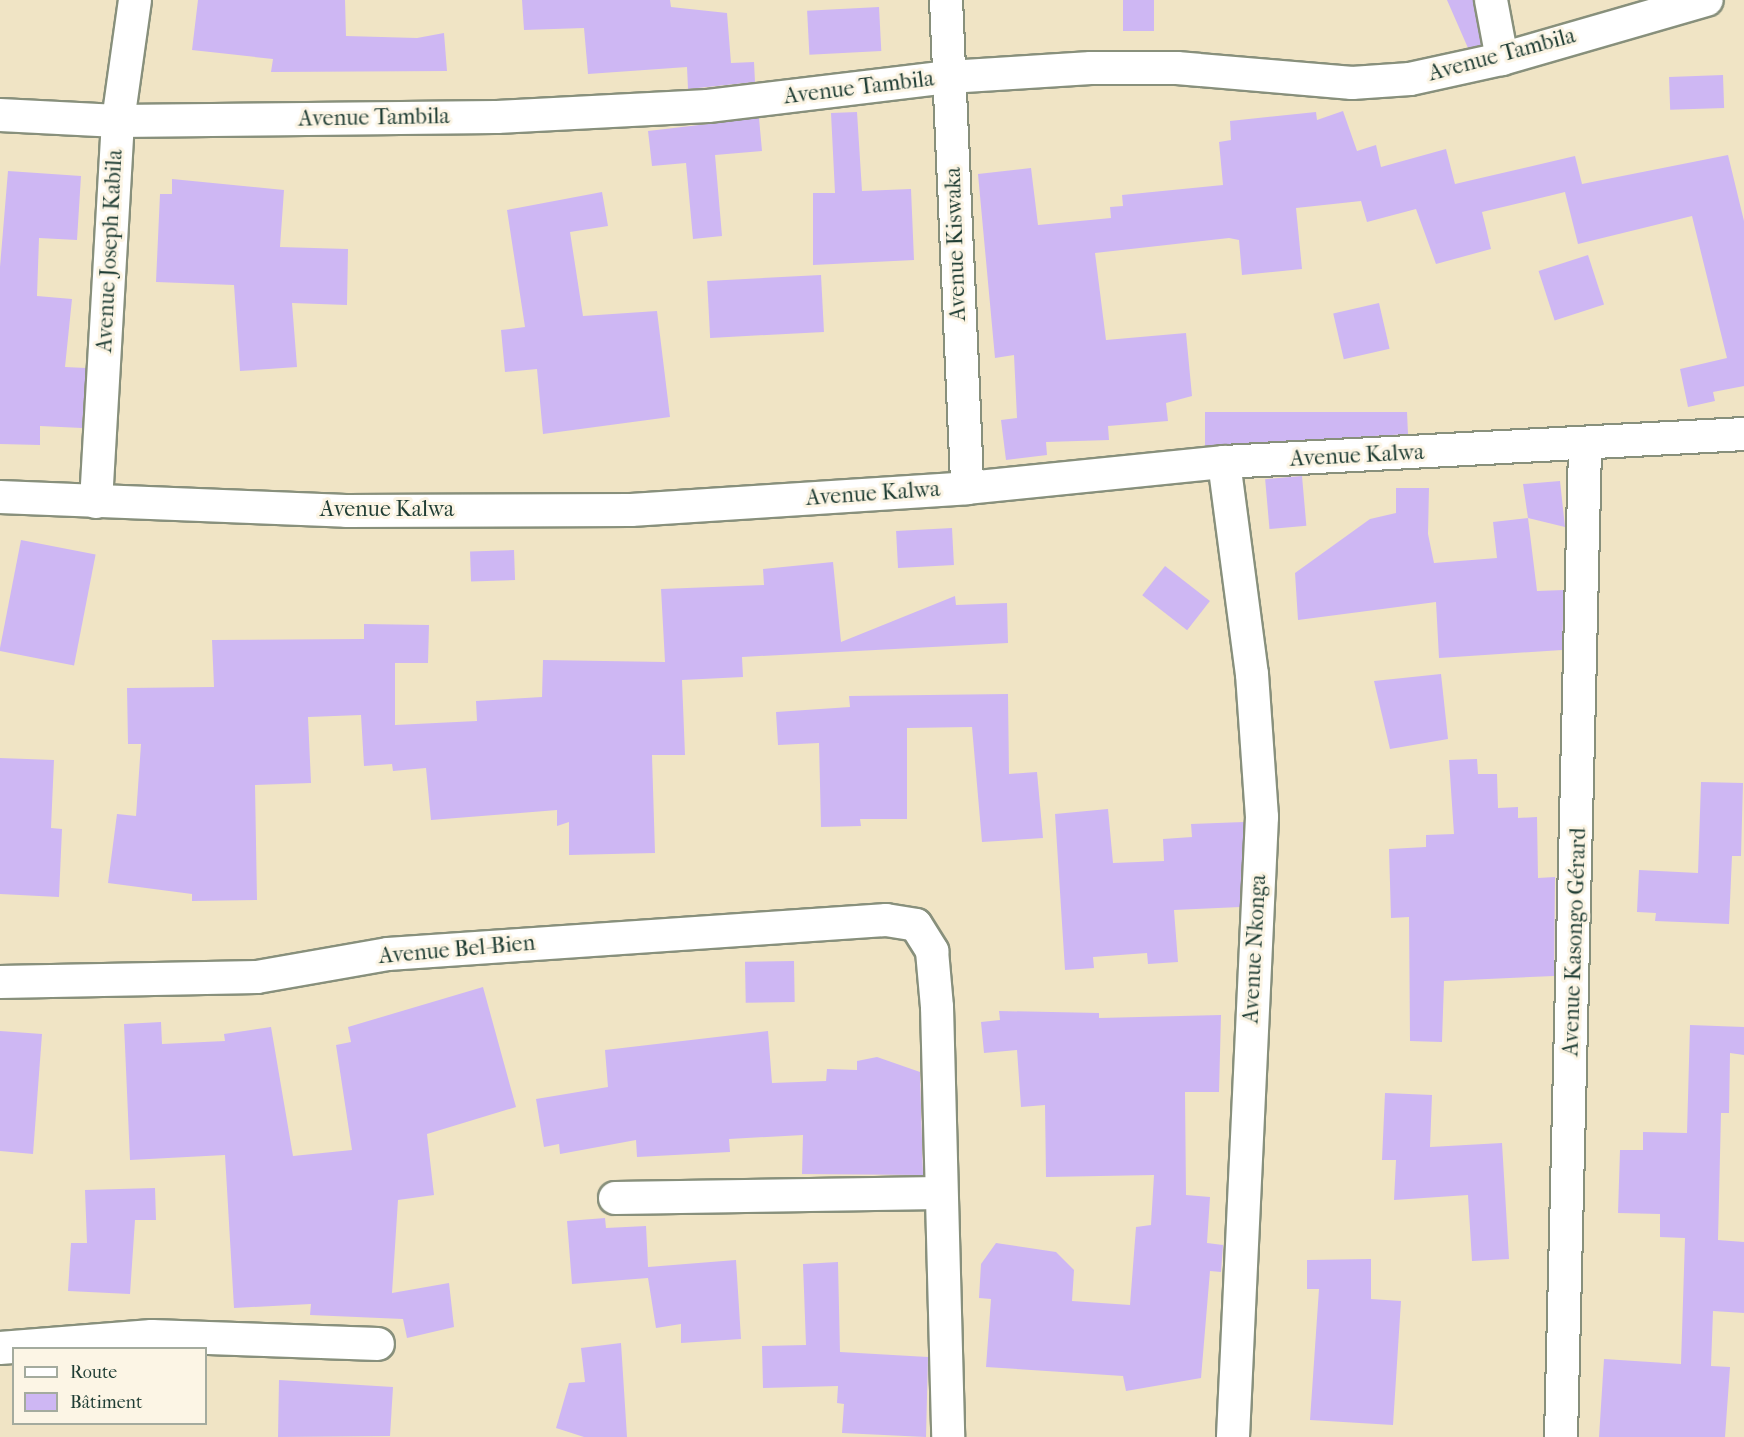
<!DOCTYPE html>
<html>
<head>
<meta charset="utf-8">
<style>
  body { margin:0 }
  #map { position:relative; width:1744px; height:1437px; overflow:hidden; background:#f0e4c5; font-family:"IM FELL French Canon",serif }
  div>[style] { position:absolute }
  .building>* { inset:0; background:#ceb7f3; transform-origin:0 0 }
  .roads { filter:drop-shadow(2px 0 #88907c) drop-shadow(-2px 0 #88907c) drop-shadow(0 2px #88907c) drop-shadow(0 -2px #88907c) }
  .minor>* { height:32px; margin:-16px; padding:0 16px; transform-origin:16px; border-radius:16px; background:#fff }
  span { translate:-50% -50%; white-space:nowrap; text-align:center; line-height:1.15; -webkit-text-stroke:6px #fcf5e5; paint-order:stroke }
  .street-label { font-size:22px; color:#1f3d34 }
  .legend { position:absolute; left:12px; top:1347px; width:195px; height:78px; box-sizing:border-box; background:#fcf5e5; border:2px solid #a4ab9e; margin:0; padding:8px 10px; list-style:none; font-size:18px; color:#1f3d34 }
  .legend li { display:flex; align-items:center; gap:12px; height:30px }
  .legend b { width:30px; border:2px solid #a4ab9e }
</style>
</head>
<body>
<div id="map">
  <div class="building">
    <i style="clip-path:polygon(198px 0,345px 0,346px 36px,417px 38px,444px 33px,447px 71px,271px 72px,273px 59px,192px 50px)"></i>
    <i style="clip-path:polygon(522px 0,670px 0,671px 7px,727px 13px,731px 63px,754px 62px,755px 82px,688px 89px,687px 67px,588px 74px,584px 28px,524px 30px)"></i>
    <i style="left:1123px;top:0;width:31px;height:31px"></i>
    <i style="clip-path:polygon(1447px 0,1473px 0,1481px 45px,1468px 48px)"></i>
    <i style="left:879px;top:7px;width:44px;height:72px;rotate:87deg"></i>
    <i style="left:1723px;top:75px;width:33px;height:54px;rotate:88deg"></i>
    <i style="clip-path:polygon(1343px 111px,1357px 151px,1376px 145px,1381px 167px,1446px 149px,1455px 184px,1575px 156px,1582px 184px,1728px 155px,1744px 221px,1744px 386px,1713px 392px,1715px 401px,1688px 407px,1680px 369px,1727px 358px,1692px 216px,1578px 244px,1565px 192px,1482px 212px,1491px 249px,1436px 264px,1416px 209px,1367px 222px,1361px 201px,1296px 208px,1302px 269px,1242px 275px,1239px 240px,1229px 238px,1095px 253px,1106px 340px,1186px 333px,1192px 396px,1166px 403px,1168px 421px,1108px 426px,1109px 440px,1046px 442px,1047px 455px,1006px 460px,1001px 420px,1017px 418px,1014px 355px,995px 358px,978px 174px,1031px 168px,1038px 225px,1111px 218px,1110px 207px,1123px 206px,1122px 195px,1223px 185px,1219px 142px,1231px 140px,1230px 121px,1316px 112px,1317px 120px)"></i>
    <i style="clip-path:polygon(857px 112px,862px 191px,911px 189px,914px 260px,813px 265px,813px 193px,835px 193px,831px 113px)"></i>
    <i style="clip-path:polygon(759px 118px,762px 151px,715px 155px,722px 236px,693px 239px,686px 163px,652px 166px,648px 131px)"></i>
    <i style="clip-path:polygon(8px 171px,81px 176px,77px 240px,39px 238px,37px 296px,72px 299px,65px 367px,86px 368px,82px 428px,40px 426px,40px 445px,0 444px,0 267px)"></i>
    <i style="clip-path:polygon(172px 179px,284px 190px,280px 247px,348px 249px,347px 305px,292px 303px,297px 367px,240px 371px,234px 285px,156px 282px,160px 194px,172px 194px)"></i>
    <i style="clip-path:polygon(602px 192px,608px 226px,570px 232px,583px 316px,657px 311px,670px 417px,543px 434px,537px 369px,505px 372px,501px 330px,525px 327px,507px 210px)"></i>
    <i style="left:1588px;top:255px;width:52px;height:52px;rotate:72deg"></i>
    <i style="left:821px;top:275px;width:57px;height:114px;rotate:87deg"></i>
    <i style="left:1379px;top:303px;width:47px;height:47px;rotate:77deg"></i>
    <i style="clip-path:polygon(1205px 412px,1407px 412px,1408px 434px,1205px 446px)"></i>
    <i style="left:1302px;top:476px;width:50px;height:37px;rotate:85deg"></i>
    <i style="clip-path:polygon(1560px 481px,1565px 527px,1528px 518px,1523px 484px)"></i>
    <i style="clip-path:polygon(1396px 488px,1429px 488px,1428px 534px,1434px 563px,1497px 558px,1493px 522px,1528px 518px,1537px 591px,1564px 590px,1562px 650px,1439px 658px,1436px 602px,1298px 620px,1295px 573px,1370px 519px,1396px 513px)"></i>
    <i style="left:952px;top:528px;width:37px;height:56px;rotate:87deg"></i>
    <i style="left:21px;top:540px;width:76px;height:113px;rotate:11deg"></i>
    <i style="left:514px;top:550px;width:30px;height:44px;rotate:88deg"></i>
    <i style="clip-path:polygon(833px 562px,841px 642px,955px 596px,956px 605px,1007px 603px,1008px 643px,742px 657px,743px 677px,682px 680px,685px 755px,652px 755px,655px 853px,569px 855px,569px 822px,557px 826px,557px 810px,431px 820px,426px 768px,393px 771px,392px 764px,364px 766px,361px 715px,308px 717px,311px 783px,255px 785px,257px 900px,192px 901px,192px 894px,108px 883px,117px 814px,136px 816px,141px 744px,128px 744px,127px 688px,214px 687px,212px 640px,364px 639px,364px 624px,429px 625px,428px 663px,395px 663px,395px 725px,477px 721px,476px 701px,542px 697px,543px 660px,665px 662px,661px 589px,764px 585px,763px 569px)"></i>
    <i style="left:1165px;top:566px;width:57px;height:37px;rotate:38deg"></i>
    <i style="clip-path:polygon(1441px 674px,1448px 739px,1390px 749px,1374px 681px)"></i>
    <i style="clip-path:polygon(1008px 694px,1009px 774px,1037px 772px,1043px 838px,982px 842px,972px 727px,907px 728px,907px 819px,860px 819px,861px 826px,821px 827px,819px 743px,778px 745px,776px 712px,850px 707px,849px 696px)"></i>
    <i style="clip-path:polygon(0 758px,54px 760px,51px 828px,62px 829px,59px 897px,0 894px)"></i>
    <i style="clip-path:polygon(1477px 759px,1478px 774px,1497px 774px,1498px 808px,1518px 807px,1518px 818px,1537px 817px,1538px 878px,1555px 877px,1554px 976px,1444px 981px,1442px 1042px,1410px 1041px,1409px 917px,1391px 918px,1389px 849px,1426px 847px,1426px 835px,1454px 834px,1449px 760px)"></i>
    <i style="clip-path:polygon(1701px 782px,1743px 783px,1741px 856px,1732px 856px,1729px 924px,1655px 921px,1656px 913px,1637px 912px,1639px 870px,1698px 873px)"></i>
    <i style="clip-path:polygon(1108px 809px,1113px 863px,1164px 861px,1163px 839px,1192px 837px,1191px 824px,1244px 822px,1240px 907px,1174px 910px,1178px 962px,1148px 964px,1147px 953px,1093px 957px,1094px 968px,1065px 970px,1055px 814px)"></i>
    <i style="left:794px;top:961px;width:41px;height:49px;rotate:89deg"></i>
    <i style="clip-path:polygon(483px 987px,516px 1107px,427px 1134px,434px 1195px,398px 1200px,392px 1293px,449px 1283px,454px 1327px,407px 1338px,403px 1319px,310px 1315px,311px 1304px,234px 1308px,225px 1155px,130px 1160px,124px 1024px,161px 1022px,162px 1044px,225px 1041px,224px 1034px,271px 1027px,293px 1156px,352px 1150px,336px 1045px,351px 1042px,348px 1027px)"></i>
    <i style="clip-path:polygon(999px 1011px,1099px 1013px,1099px 1018px,1221px 1015px,1219px 1092px,1185px 1092px,1186px 1195px,1210px 1197px,1207px 1243px,1223px 1245px,1221px 1272px,1210px 1271px,1201px 1378px,1126px 1391px,1123px 1376px,986px 1367px,991px 1299px,979px 1298px,981px 1264px,996px 1243px,1056px 1252px,1074px 1270px,1072px 1301px,1130px 1305px,1136px 1227px,1151px 1225px,1154px 1175px,1046px 1177px,1045px 1105px,1021px 1107px,1017px 1050px,984px 1053px,981px 1022px,1000px 1020px)"></i>
    <i style="clip-path:polygon(1690px 1025px,1744px 1027px,1744px 1055px,1730px 1053px,1729px 1113px,1721px 1113px,1718px 1240px,1744px 1242px,1744px 1313px,1713px 1311px,1711px 1366px,1730px 1367px,1725px 1437px,1599px 1437px,1604px 1359px,1681px 1364px,1685px 1238px,1660px 1237px,1660px 1214px,1618px 1213px,1620px 1150px,1643px 1150px,1643px 1132px,1687px 1133px)"></i>
    <i style="clip-path:polygon(0 1031px,42px 1034px,33px 1154px,0 1151px)"></i>
    <i style="clip-path:polygon(768px 1031px,772px 1083px,826px 1081px,827px 1069px,857px 1070px,857px 1061px,877px 1057px,920px 1072px,923px 1175px,802px 1174px,803px 1135px,729px 1139px,730px 1152px,637px 1157px,636px 1140px,560px 1154px,559px 1144px,544px 1147px,536px 1099px,608px 1087px,605px 1050px)"></i>
    <i style="clip-path:polygon(1385px 1093px,1432px 1095px,1430px 1147px,1502px 1143px,1509px 1259px,1472px 1261px,1468px 1195px,1394px 1200px,1396px 1160px,1382px 1160px)"></i>
    <i style="clip-path:polygon(155px 1188px,156px 1220px,135px 1220px,130px 1294px,68px 1291px,71px 1243px,87px 1243px,85px 1190px)"></i>
    <i style="clip-path:polygon(605px 1218px,606px 1228px,646px 1226px,648px 1267px,736px 1260px,741px 1339px,681px 1343px,681px 1324px,656px 1328px,648px 1278px,572px 1284px,567px 1221px)"></i>
    <i style="clip-path:polygon(1371px 1259px,1371px 1299px,1401px 1301px,1393px 1425px,1310px 1420px,1319px 1289px,1307px 1289px,1307px 1260px)"></i>
    <i style="clip-path:polygon(838px 1262px,840px 1352px,928px 1357px,926px 1437px,842px 1433px,844px 1404px,837px 1403px,838px 1386px,763px 1388px,762px 1346px,806px 1345px,803px 1264px)"></i>
    <i style="clip-path:polygon(621px 1343px,627px 1437px,584px 1437px,556px 1428px,569px 1383px,585px 1382px,581px 1348px)"></i>
    <i style="clip-path:polygon(279px 1380px,393px 1387px,390px 1436px,278px 1437px)"></i>
  </div>
  <div class="roads">
    <div class="minor">
      <i style="left:946px;top:0;width:488px;rotate:87.5deg"></i>
      <i style="left:1491px;top:0;width:60px;rotate:79.4deg"></i>
      <i style="left:0;top:115px;width:118px;rotate:2.9deg"></i>
      <i style="left:118px;top:121px;width:379px;rotate:-0.6deg"></i>
      <i style="left:497px;top:117px;width:211px;rotate:-3deg"></i>
      <i style="left:708px;top:106px;width:243px;rotate:-6.9deg"></i>
      <i style="left:949px;top:77px;width:142px;rotate:-3.6deg"></i>
      <i style="left:1091px;top:68px;width:86px"></i>
      <i style="left:1177px;top:68px;width:176px;rotate:4.9deg"></i>
      <i style="left:1352px;top:83px;width:58px;rotate:-3.9deg"></i>
      <i style="left:1410px;top:79px;width:94px;rotate:-12.3deg"></i>
      <i style="left:1502px;top:59px;width:213px;rotate:-16.1deg"></i>
      <i style="left:1224px;top:462px;width:214px;rotate:82.5deg"></i>
      <i style="left:1252px;top:674px;width:143px;rotate:86deg"></i>
      <i style="left:1262px;top:817px;width:621px;rotate:92.68deg"></i>
      <i style="left:0;top:497px;width:346px;rotate:2.3deg"></i>
      <i style="left:346px;top:511px;width:285px;rotate:-0.2deg"></i>
      <i style="left:631px;top:510px;width:337px;rotate:-3.7deg"></i>
      <i style="left:967px;top:488px;width:258px;rotate:-5.8deg"></i>
      <i style="left:1224px;top:462px;width:521px;rotate:-3.08deg"></i>
      <i style="left:96px;top:502px;width:382px;rotate:-86.7deg"></i>
      <i style="left:118px;top:121px;width:122px;rotate:-82deg"></i>
      <i style="left:0;top:982px;width:257px;rotate:-1.1deg"></i>
      <i style="left:257px;top:977px;width:133px;rotate:-10deg"></i>
      <i style="left:388px;top:954px;width:499px;rotate:-3.9deg"></i>
      <i style="left:886px;top:920px;width:30px;rotate:9deg"></i>
      <i style="left:916px;top:925px;width:31px;rotate:58deg"></i>
      <i style="left:932px;top:951px;width:56px;rotate:84.9deg"></i>
      <i style="left:937px;top:1007px;width:430px;rotate:88.5deg"></i>
      <i style="left:615px;top:1198px;width:325px;rotate:-0.9deg"></i>
      <i style="left:0;top:1348px;width:152px;rotate:-4.5deg"></i>
      <i style="left:152px;top:1336px;width:226px;rotate:2deg"></i>
      <i style="left:1561px;top:1437px;width:991px;rotate:-88.61deg"></i>
    </div>
  </div>
  <div class="street-label">
    <span style="left:1502px;top:55px;rotate:-15deg">Avenue Tambila</span>
    <span style="left:859px;top:88px;rotate:-7deg">Avenue Tambila</span>
    <span style="left:374px;top:118px;rotate:-1deg">Avenue Tambila</span>
    <span style="left:956px;top:244px;rotate:-92deg">Avenue Kiswaka</span>
    <span style="left:110px;top:251px;rotate:-87deg">Avenue Joseph Kabila</span>
    <span style="left:1357px;top:456px;rotate:-3deg">Avenue Kalwa</span>
    <span style="left:873px;top:494px;rotate:-4deg">Avenue Kalwa</span>
    <span style="left:387px;top:510px">Avenue Kalwa</span>
    <span style="left:1575px;top:942px;rotate:-88deg">Avenue Kasongo Gérard</span>
    <span style="left:1255px;top:949px;rotate:-87deg">Avenue Nkonga</span>
    <span style="left:457px;top:950px;rotate:-5deg">Avenue Bel-Bien</span>
  </div>
  <ul class="legend">
  <li><b style="height:8px;background:#fff"></b>Route</li>
  <li><b style="height:16px;background:#ceb7f3"></b>Bâtiment</li>
  </ul>
</div>
</body>
</html>
